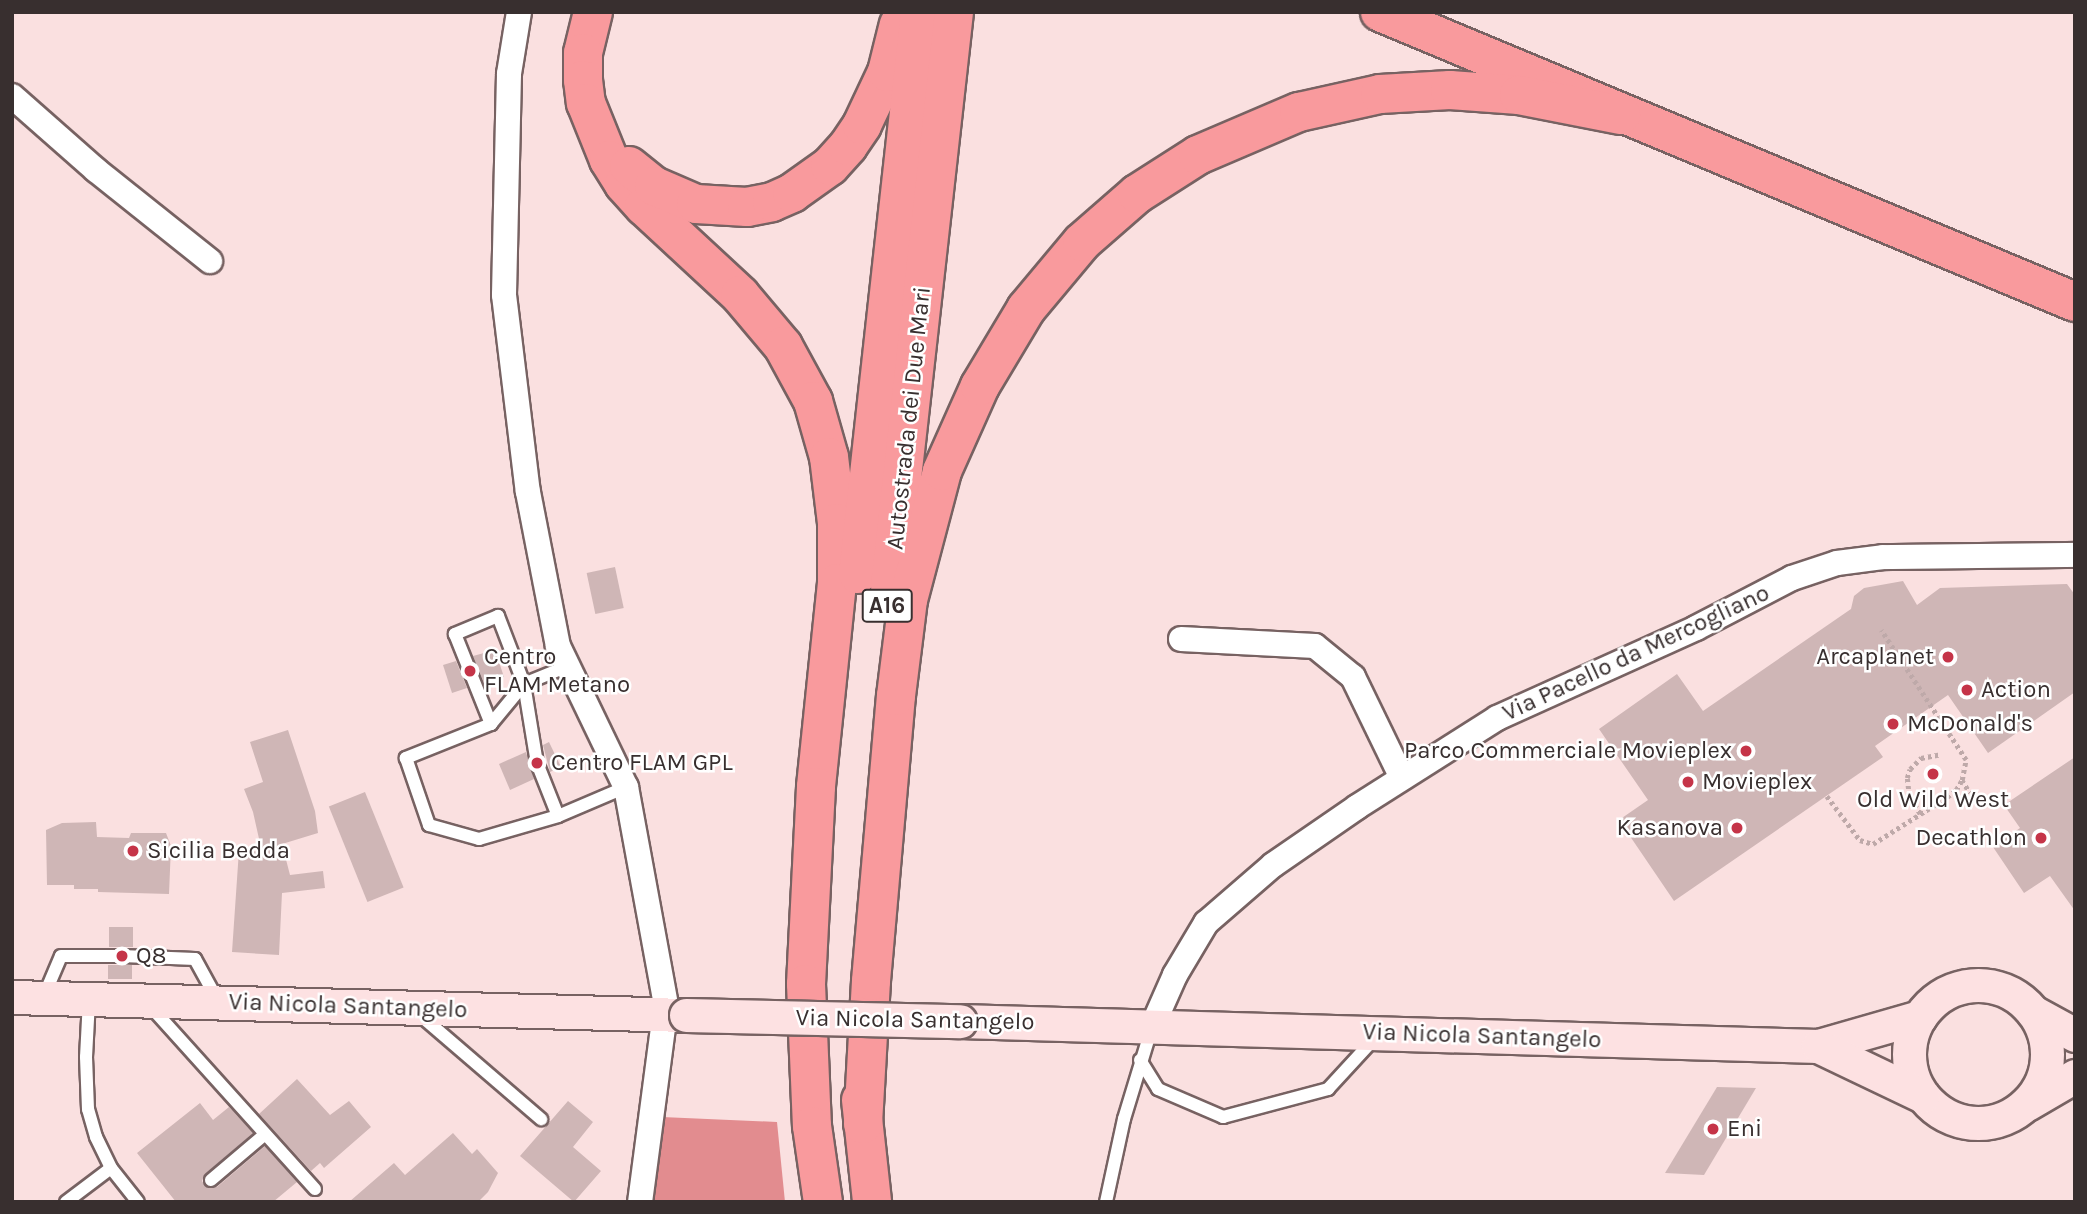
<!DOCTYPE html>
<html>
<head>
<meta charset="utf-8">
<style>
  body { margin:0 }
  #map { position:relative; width:2087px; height:1214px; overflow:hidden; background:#fae0e0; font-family:Karla,sans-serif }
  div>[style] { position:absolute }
  .forest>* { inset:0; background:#e28c8f }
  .building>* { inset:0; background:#cfb6b6; transform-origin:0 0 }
  .path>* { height:4.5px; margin-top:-2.25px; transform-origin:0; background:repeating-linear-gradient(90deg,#bea9a9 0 3.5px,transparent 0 7px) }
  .roads { filter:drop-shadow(2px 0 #776262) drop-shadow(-2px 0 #776262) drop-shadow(0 2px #776262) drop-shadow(0 -2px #776262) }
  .lane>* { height:12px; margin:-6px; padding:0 6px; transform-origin:6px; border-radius:6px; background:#fff }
  .street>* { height:24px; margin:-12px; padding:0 12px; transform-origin:12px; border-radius:12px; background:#fff }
  .secondary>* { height:33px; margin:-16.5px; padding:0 16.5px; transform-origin:16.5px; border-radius:16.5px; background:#fde1e2 }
  .secondary>.ring { margin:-16.5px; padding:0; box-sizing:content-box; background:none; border:33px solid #fde1e2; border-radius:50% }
  .highway>* { height:38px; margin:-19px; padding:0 19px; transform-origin:19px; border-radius:19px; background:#f99a9d }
  .bridges { filter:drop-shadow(2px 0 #776262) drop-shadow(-2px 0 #776262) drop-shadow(0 2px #776262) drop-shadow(0 -2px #776262) }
  .secondary-bridge>* { height:33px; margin:-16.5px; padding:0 16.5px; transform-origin:16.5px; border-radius:16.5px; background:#fde1e2 }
  .dots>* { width:19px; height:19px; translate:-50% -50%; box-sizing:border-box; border:4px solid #fff; border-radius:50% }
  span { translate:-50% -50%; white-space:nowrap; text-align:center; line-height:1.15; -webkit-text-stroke:5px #fff; paint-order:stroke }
  .shield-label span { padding:2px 5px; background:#fff; border:2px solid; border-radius:5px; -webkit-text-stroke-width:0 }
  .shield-label { font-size:23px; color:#382f2f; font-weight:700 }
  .street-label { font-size:24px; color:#382f2f }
  .poi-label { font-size:24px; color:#382f2f }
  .left { translate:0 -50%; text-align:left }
  .right { translate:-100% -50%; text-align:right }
  .frame { position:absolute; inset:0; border:14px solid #382f2f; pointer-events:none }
</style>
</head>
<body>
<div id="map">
  <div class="forest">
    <i style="clip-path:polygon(662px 1117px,777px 1122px,785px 1202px,648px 1202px)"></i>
  </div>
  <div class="building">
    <i style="left:615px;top:567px;width:42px;height:29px;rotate:78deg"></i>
    <i style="clip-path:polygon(1903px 581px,1917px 605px,1940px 588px,2067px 584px,2075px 595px,2075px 692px,1988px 753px,1948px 695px,1875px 746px,1883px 757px,1674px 901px,1619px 820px,1648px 800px,1599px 729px,1677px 674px,1703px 711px,1851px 609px,1854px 596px,1864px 588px)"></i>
    <i style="clip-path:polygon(495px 650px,504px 677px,484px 683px,473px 656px)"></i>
    <i style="clip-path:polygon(456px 661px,467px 688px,452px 693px,443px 665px)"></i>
    <i style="clip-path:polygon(288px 730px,315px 811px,318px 833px,282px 844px,290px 875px,323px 871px,325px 888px,282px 893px,279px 955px,232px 952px,239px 850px,262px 852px,253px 812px,244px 789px,263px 782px,250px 742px)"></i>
    <i style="clip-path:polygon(549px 742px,561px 767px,550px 772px,543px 745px)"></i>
    <i style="clip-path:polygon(526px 752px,534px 779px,510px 790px,499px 764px)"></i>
    <i style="clip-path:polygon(2075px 757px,2075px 911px,2050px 876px,2024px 893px,1993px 847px,2020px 828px,2004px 805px)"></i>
    <i style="left:365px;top:792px;width:103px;height:39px;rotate:68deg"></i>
    <i style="clip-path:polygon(96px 822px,97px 837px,129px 838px,131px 833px,166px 833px,171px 846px,169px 894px,98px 892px,98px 889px,74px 889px,74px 885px,47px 885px,46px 830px,62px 823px)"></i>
    <i style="left:109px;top:927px;width:24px;height:20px"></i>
    <i style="left:108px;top:965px;width:24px;height:14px"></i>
    <i style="clip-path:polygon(297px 1079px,330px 1115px,349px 1101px,371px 1127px,324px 1168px,320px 1163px,311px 1171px,259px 1114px)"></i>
    <i style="clip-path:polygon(1717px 1087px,1756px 1088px,1704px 1175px,1665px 1173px)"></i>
    <i style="clip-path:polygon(568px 1101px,593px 1122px,573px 1147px,601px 1171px,574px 1202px,520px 1156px)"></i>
    <i style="clip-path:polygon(200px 1103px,213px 1120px,229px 1107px,253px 1133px,205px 1174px,202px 1181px,205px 1186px,217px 1187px,265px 1146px,297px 1182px,273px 1202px,176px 1202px,137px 1153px)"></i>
    <i style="clip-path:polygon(453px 1133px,472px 1154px,477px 1149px,498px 1173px,488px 1192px,478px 1202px,349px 1202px,394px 1163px,405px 1175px)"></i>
  </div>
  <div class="path">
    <i style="left:1962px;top:780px;width:15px;rotate:58deg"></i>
    <i style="left:1827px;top:796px;width:55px;rotate:53.1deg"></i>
    <i style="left:1860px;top:840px;width:14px;rotate:17deg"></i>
    <i style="left:1873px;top:844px;width:88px;rotate:-32.4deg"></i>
    <i style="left:1947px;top:797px;width:11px;rotate:-38deg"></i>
    <i style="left:1956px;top:790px;width:12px;rotate:-59deg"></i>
    <i style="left:1962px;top:780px;width:20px;rotate:-79deg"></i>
    <i style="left:1966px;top:760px;width:155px;rotate:-123.2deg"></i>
    <i style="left:1920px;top:814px;width:21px;rotate:-121deg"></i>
    <i style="left:1909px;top:796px;width:18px;rotate:-96deg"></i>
    <i style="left:1907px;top:778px;width:9px;rotate:-72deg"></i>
    <i style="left:1910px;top:769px;width:16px;rotate:-45deg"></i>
    <i style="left:1921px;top:758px;width:20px;rotate:-11deg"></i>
  </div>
  <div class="roads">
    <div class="lane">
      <i style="left:568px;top:666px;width:48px;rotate:157.8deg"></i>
      <i style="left:524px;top:684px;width:80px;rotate:80.7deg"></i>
      <i style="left:537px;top:763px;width:57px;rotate:68.4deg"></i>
      <i style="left:558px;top:816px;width:74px;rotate:-23.1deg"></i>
      <i style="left:491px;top:724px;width:52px;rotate:-50.5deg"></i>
      <i style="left:524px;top:684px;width:73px;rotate:-110.9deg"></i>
      <i style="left:498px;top:616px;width:47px;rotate:157.3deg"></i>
      <i style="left:455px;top:634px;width:97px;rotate:68.2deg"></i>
      <i style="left:491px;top:724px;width:92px;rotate:158.2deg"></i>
      <i style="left:406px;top:758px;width:71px;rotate:71.1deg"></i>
      <i style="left:429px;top:825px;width:52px;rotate:15.6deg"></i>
      <i style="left:479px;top:839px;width:82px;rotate:-16.2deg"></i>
      <i style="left:44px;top:996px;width:43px;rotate:-67deg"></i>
      <i style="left:61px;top:956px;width:61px"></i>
      <i style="left:122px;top:956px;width:73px;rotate:2.4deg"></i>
      <i style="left:195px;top:959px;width:46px;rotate:61.2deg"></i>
      <i style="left:89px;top:1000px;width:57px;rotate:93deg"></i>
      <i style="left:86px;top:1057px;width:52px;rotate:87.8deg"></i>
      <i style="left:88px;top:1109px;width:29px;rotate:74deg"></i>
      <i style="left:96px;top:1137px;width:34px;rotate:64deg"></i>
      <i style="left:111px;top:1168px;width:43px;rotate:51.5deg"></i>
      <i style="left:151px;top:1007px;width:245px;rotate:48deg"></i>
      <i style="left:420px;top:1015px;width:160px;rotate:40.7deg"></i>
      <i style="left:1140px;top:1060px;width:34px;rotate:58deg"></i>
      <i style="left:1158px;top:1089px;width:71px;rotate:23.3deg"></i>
      <i style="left:1223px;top:1117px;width:109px;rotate:-14.9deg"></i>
      <i style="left:1328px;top:1089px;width:68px;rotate:-47.4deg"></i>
      <i style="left:211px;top:1180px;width:70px;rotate:-40.3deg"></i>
      <i style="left:66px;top:1202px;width:56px;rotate:-37.1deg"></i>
      <i style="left:1106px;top:1202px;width:85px;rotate:-77.8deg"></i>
      <i style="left:1124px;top:1119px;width:93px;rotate:-73.1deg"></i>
    </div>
    <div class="street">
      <i style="left:519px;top:12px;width:63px;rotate:99.2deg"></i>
      <i style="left:509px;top:74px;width:221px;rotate:91.3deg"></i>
      <i style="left:504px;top:295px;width:198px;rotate:83.1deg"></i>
      <i style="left:528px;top:492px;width:157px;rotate:79deg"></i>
      <i style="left:558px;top:646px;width:157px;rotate:64.3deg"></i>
      <i style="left:626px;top:787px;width:222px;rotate:79.6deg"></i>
      <i style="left:666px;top:1005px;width:199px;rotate:97.5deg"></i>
      <i style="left:12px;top:96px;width:112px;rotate:41.4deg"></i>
      <i style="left:96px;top:170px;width:146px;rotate:38.6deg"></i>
      <i style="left:1181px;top:639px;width:134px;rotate:3deg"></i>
      <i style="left:1315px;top:646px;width:49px;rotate:39.2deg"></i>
      <i style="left:1353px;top:677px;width:112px;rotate:64.1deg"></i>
      <i style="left:1152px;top:1027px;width:57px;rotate:-66.1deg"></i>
      <i style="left:1175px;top:975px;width:61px;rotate:-59.2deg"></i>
      <i style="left:1206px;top:923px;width:89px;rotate:-40.9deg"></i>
      <i style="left:1273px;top:865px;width:102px;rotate:-34.6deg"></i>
      <i style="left:1357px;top:807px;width:166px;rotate:-32.4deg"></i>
      <i style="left:1497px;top:718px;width:218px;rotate:-24.3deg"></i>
      <i style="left:1696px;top:628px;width:108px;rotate:-27.5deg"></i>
      <i style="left:1792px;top:578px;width:47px;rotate:-18.4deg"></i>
      <i style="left:1837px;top:563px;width:46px;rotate:-7.4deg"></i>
      <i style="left:1883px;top:557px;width:192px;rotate:-0.6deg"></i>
    </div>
    <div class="secondary">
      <i class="ring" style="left:1909px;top:985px;width:105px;height:105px"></i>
      <i style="left:12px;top:997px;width:674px;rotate:1.53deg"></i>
      <i style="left:2033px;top:1012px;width:48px;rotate:28.7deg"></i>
      <i style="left:960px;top:1021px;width:858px;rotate:1.67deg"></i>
      <i style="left:1818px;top:1046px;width:106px;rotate:-15.9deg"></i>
      <i style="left:1818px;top:1046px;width:116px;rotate:25.5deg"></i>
      <i style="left:2027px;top:1104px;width:56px;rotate:-30.3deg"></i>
    </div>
    <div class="highway">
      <i style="left:593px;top:12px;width:42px;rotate:103.7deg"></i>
      <i style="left:583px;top:53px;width:27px;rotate:90deg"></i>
      <i style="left:583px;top:80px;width:23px;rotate:83deg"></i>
      <i style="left:586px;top:103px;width:61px;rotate:68deg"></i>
      <i style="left:609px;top:160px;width:28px;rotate:58deg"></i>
      <i style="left:624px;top:184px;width:30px;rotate:48deg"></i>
      <i style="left:644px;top:206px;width:131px;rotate:42.8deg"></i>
      <i style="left:740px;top:295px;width:67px;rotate:49.9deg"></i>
      <i style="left:783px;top:346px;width:63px;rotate:61.4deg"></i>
      <i style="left:813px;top:401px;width:58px;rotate:74.1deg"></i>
      <i style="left:829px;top:457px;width:66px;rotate:83.1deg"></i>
      <i style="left:837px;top:523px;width:60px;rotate:90deg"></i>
      <i style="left:837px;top:583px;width:205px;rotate:95.9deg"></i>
      <i style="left:816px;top:787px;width:197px;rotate:92.9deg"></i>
      <i style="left:806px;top:984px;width:142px;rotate:87.6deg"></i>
      <i style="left:812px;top:1126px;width:77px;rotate:81.8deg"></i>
      <i style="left:1380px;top:12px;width:753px;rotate:22.65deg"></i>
      <i style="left:629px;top:166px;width:32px;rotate:39deg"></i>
      <i style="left:654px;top:186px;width:46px;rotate:23.2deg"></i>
      <i style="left:696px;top:204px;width:51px;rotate:3.4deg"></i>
      <i style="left:747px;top:207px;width:25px;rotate:-11deg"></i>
      <i style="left:772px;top:202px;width:22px;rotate:-24deg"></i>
      <i style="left:792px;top:193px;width:47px;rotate:-35.4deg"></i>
      <i style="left:830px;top:166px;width:27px;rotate:-48deg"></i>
      <i style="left:848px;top:146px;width:25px;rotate:-56deg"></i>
      <i style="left:862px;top:125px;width:59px;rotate:-64.7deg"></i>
      <i style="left:887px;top:72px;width:49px;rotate:-76deg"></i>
      <i style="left:858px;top:574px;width:565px;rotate:-83.7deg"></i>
      <i style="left:890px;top:586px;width:578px;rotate:-83.64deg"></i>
      <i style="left:861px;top:1100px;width:103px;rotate:83.8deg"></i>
      <i style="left:863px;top:1124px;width:143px;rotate:-86.8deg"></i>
      <i style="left:871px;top:981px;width:286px;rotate:-85deg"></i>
      <i style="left:896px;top:696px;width:97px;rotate:-82.9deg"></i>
      <i style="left:908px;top:600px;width:133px;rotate:-75.2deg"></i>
      <i style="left:942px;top:471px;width:93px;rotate:-65.9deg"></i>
      <i style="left:980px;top:386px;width:90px;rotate:-59.1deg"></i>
      <i style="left:1026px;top:309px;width:87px;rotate:-50.1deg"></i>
      <i style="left:1082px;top:242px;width:73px;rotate:-41.1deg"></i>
      <i style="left:1137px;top:194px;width:72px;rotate:-32.6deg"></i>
      <i style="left:1198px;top:155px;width:110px;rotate:-23.1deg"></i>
      <i style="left:1299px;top:112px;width:83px;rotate:-12.5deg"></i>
      <i style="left:1380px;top:94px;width:70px;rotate:-3.3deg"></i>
      <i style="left:1450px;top:90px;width:69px;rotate:4.1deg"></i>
      <i style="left:1519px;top:95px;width:104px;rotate:11.1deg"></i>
    </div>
  </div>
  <div class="bridges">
    <div class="secondary-bridge">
      <i style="left:686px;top:1015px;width:274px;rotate:1.3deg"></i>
    </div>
  </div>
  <div class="dots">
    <i style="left:1948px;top:657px;background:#c53448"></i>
    <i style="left:470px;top:671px;background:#c53448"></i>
    <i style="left:1967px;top:690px;background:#c53448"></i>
    <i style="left:1893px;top:724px;background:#c53448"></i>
    <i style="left:1746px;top:751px;background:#c53448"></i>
    <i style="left:537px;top:763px;background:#c53448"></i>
    <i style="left:1933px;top:774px;background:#c53448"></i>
    <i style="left:1688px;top:782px;background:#c53448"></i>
    <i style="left:1737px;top:828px;background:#c53448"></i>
    <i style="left:2041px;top:838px;background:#c53448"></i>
    <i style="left:133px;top:851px;background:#c53448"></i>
    <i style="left:122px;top:956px;background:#c53448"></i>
    <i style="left:1713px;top:1129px;background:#c53448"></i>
  </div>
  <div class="shield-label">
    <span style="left:887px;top:606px">A16</span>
  </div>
  <div class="street-label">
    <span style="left:909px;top:418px;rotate:-84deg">Autostrada dei Due Mari</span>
    <span style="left:1636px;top:653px;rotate:-25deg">Via Pacello da Mercogliano</span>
    <span style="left:348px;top:1006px;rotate:2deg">Via Nicola Santangelo</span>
    <span style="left:915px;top:1020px;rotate:1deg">Via Nicola Santangelo</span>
    <span style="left:1482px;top:1036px;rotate:2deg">Via Nicola Santangelo</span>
  </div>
  <div class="poi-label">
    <span class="left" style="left:484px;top:671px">Centro<br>FLAM Metano</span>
    <span class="right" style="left:1934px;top:657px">Arcaplanet</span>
    <span class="left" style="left:1981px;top:690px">Action</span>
    <span class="left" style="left:1907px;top:724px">McDonald's</span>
    <span class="right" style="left:1732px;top:751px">Parco Commerciale Movieplex</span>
    <span class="left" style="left:551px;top:763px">Centro FLAM GPL</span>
    <span class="left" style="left:1702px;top:782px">Movieplex</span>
    <span style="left:1933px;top:800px">Old Wild West</span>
    <span class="right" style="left:1723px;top:828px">Kasanova</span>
    <span class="right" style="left:2027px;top:838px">Decathlon</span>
    <span class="left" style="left:147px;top:851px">Sicilia Bedda</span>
    <span class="left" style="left:136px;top:956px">Q8</span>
    <span class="left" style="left:1727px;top:1129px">Eni</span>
  </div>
  <div class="frame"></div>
</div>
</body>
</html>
